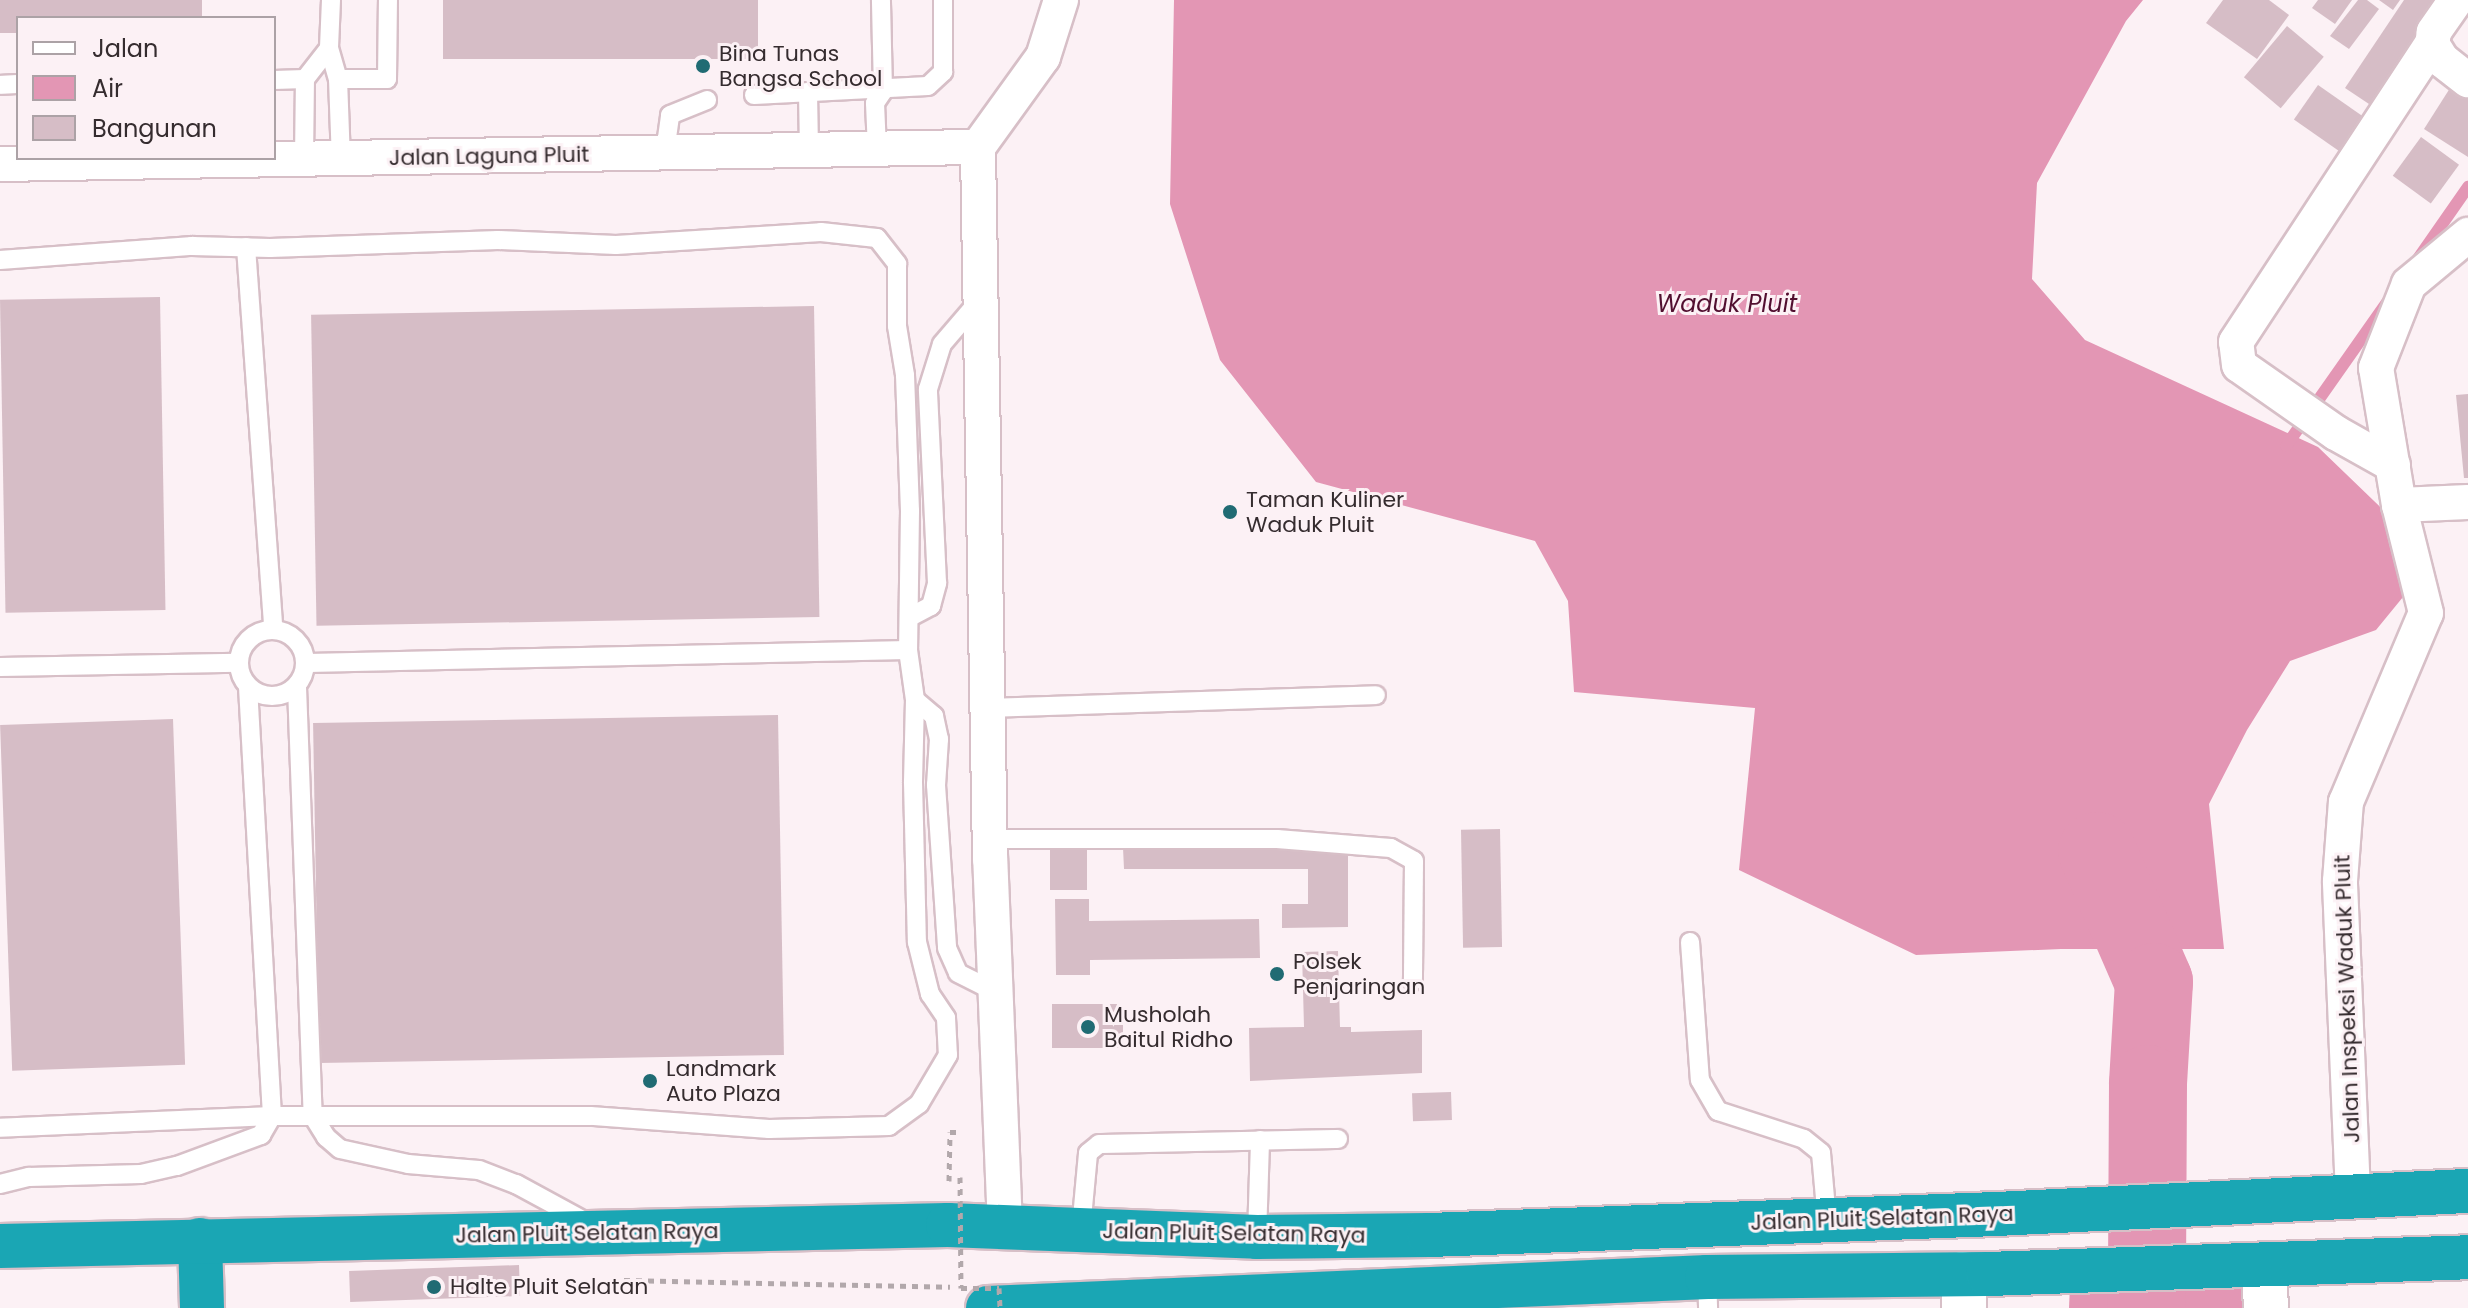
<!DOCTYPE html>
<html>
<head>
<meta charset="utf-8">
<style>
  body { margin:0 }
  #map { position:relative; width:2468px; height:1308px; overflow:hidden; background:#fcf1f5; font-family:Poppins,sans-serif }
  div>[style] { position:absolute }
  .water>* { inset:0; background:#e396b4 }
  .stream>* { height:12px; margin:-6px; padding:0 6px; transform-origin:6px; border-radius:6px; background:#e396b4 }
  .river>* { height:78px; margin:-39px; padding:0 39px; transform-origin:39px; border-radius:39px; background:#e396b4 }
  .building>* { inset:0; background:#d6bdc6; transform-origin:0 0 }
  .path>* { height:5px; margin-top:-2.5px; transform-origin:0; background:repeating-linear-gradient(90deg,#b2a8ab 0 6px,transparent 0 12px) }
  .roads { filter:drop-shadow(2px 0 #d7bfc7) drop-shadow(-2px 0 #d7bfc7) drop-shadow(0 2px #d7bfc7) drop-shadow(0 -2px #d7bfc7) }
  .lane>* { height:18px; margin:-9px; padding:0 9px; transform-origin:9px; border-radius:9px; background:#fff }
  .lane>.ring { margin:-9px; padding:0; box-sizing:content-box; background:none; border:18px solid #fff; border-radius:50% }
  .street>* { height:34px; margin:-17px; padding:0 17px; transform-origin:17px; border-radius:17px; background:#fff }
  .secondary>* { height:44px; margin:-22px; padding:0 22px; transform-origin:22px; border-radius:22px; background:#fff }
  .highway>* { height:44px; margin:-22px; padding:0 22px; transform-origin:22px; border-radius:22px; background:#1aa6b4 }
  .path-bridge>* { height:5px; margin-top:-2.5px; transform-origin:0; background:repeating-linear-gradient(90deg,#b2a8ab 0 6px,transparent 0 12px) }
  .dots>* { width:22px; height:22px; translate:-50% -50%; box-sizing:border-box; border:4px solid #fcf1f5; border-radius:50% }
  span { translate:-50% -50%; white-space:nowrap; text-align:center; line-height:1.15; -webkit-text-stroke:6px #fcf1f5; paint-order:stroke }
  .poi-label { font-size:22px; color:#352c2f }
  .left { translate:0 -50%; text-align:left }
  .street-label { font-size:22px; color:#352c2f }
  .water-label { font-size:24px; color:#520f30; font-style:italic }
  .legend { position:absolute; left:16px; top:16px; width:260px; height:144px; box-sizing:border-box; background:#fcf1f5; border:2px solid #aca2a6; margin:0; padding:10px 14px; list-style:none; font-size:24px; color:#352c2f }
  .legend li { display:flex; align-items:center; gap:16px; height:40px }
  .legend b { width:40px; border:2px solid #aca2a6 }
</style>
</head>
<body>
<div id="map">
  <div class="water">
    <i style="clip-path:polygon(1174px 0,2143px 0,2126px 21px,2037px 183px,2032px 279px,2085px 340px,2318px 447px,2401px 527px,2412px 586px,2376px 630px,2290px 661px,2247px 730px,2209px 804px,2224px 949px,2061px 949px,1916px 955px,1739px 870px,1755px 708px,1574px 692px,1568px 601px,1535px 541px,1316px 482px,1220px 360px,1170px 204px)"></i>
    <i style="clip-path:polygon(2244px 1278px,2243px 1308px,2069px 1308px,2070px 1285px)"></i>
  </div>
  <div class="stream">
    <i style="left:2415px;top:263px;width:93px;rotate:-55.1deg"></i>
    <i style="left:2286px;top:446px;width:177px;rotate:-54.9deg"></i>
  </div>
  <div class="river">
    <i style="left:2097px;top:851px;width:143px;rotate:66.5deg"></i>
    <i style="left:2154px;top:982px;width:102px;rotate:93.4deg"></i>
    <i style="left:2148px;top:1084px;width:224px;rotate:90.3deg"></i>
  </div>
  <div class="building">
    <i style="clip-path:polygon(0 0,202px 0,202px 18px,18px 18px,18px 33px,0 33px)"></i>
    <i style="left:443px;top:0;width:315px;height:59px"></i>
    <i style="clip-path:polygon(2223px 0,2269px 0,2289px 15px,2257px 59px,2206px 23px)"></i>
    <i style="clip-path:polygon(2318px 0,2352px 0,2335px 24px,2312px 8px)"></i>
    <i style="clip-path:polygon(2358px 0,2367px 0,2379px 9px,2349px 49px,2330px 36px)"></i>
    <i style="clip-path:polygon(2379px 0,2400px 0,2393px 10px)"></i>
    <i style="clip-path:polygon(2404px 0,2448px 0,2375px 108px,2345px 88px)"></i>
    <i style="left:2287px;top:26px;width:48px;height:67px;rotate:40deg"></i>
    <i style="left:2318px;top:85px;width:62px;height:42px;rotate:35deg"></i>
    <i style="clip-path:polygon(2452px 85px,2468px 95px,2468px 157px,2424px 129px)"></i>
    <i style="left:2421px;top:137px;width:47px;height:48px;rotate:36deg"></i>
    <i style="left:160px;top:297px;width:313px;height:160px;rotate:89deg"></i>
    <i style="left:814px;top:306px;width:311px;height:503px;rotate:89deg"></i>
    <i style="clip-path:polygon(2468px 394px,2468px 478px,2464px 478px,2456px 395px)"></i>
    <i style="left:778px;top:715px;width:340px;height:465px;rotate:89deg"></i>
    <i style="left:173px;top:719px;width:346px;height:173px;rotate:88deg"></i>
    <i style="left:1500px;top:829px;width:118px;height:39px;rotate:89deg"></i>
    <i style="left:1050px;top:846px;width:37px;height:44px"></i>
    <i style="clip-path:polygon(1123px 848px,1348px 848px,1348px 927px,1282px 928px,1282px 904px,1308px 904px,1308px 869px,1124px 869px)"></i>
    <i style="clip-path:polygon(1055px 899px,1089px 899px,1089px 921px,1259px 919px,1260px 958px,1090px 960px,1090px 975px,1056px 975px)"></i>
    <i style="clip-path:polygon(1338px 951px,1340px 1027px,1351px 1027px,1351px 1032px,1422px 1030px,1422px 1073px,1250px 1081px,1249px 1028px,1304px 1027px,1302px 952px)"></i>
    <i style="left:1123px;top:1004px;width:44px;height:71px;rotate:90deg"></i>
    <i style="left:1451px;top:1092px;width:28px;height:39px;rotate:88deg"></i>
    <i style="left:519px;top:1265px;width:31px;height:170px;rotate:88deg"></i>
  </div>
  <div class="path">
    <i style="left:949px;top:1181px;width:49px;rotate:-88.8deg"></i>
    <i style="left:950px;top:1132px;width:11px"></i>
    <i style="left:624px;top:1280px;width:326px;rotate:1.2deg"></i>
  </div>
  <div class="roads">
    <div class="lane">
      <i style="left:331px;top:0;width:48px;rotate:92.4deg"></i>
      <i style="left:329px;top:48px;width:32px;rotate:74deg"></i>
      <i style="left:338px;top:79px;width:80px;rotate:87.9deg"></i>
      <i style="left:338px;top:79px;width:49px"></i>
      <i style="left:387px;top:79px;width:79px;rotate:-89.3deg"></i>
      <i style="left:274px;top:80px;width:31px;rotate:-2deg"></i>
      <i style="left:0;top:85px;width:18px;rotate:-3deg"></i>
      <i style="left:808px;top:92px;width:58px;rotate:89deg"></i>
      <i style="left:754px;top:95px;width:174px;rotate:-3deg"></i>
      <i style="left:928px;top:86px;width:21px;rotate:-43deg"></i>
      <i style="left:943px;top:72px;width:72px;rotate:-90deg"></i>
      <i style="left:877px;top:149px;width:46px;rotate:-92.5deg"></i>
      <i style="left:875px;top:103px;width:14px;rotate:-56deg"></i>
      <i style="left:883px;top:91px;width:91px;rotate:-91.3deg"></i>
      <i style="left:665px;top:152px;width:37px;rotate:-82deg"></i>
      <i style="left:670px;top:115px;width:40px;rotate:-22deg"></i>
      <i style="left:304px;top:159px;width:80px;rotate:-89.3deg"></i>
      <i style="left:305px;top:79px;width:39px;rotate:-52deg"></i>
      <i style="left:246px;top:247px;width:382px;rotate:85.9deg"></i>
      <i style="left:0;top:260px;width:193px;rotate:-4.2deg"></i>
      <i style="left:192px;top:246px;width:78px;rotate:1.5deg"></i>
      <i style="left:270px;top:248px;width:228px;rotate:-2deg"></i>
      <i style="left:498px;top:240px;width:118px;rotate:2.4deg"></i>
      <i style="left:616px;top:245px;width:205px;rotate:-3.6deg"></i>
      <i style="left:821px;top:232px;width:56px;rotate:6.1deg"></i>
      <i style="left:877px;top:238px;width:33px;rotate:52deg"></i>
      <i style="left:897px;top:264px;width:62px;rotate:90deg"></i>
      <i style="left:897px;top:326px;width:50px;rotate:80.7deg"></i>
      <i style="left:905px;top:375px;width:136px;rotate:87.9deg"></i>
      <i style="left:910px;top:511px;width:139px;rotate:90.8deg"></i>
      <i style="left:908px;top:650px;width:50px;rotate:82deg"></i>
      <i style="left:915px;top:700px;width:82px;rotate:91.4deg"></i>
      <i style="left:913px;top:782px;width:160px;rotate:88.6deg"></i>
      <i style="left:917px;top:942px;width:54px;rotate:76deg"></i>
      <i style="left:930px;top:994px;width:29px;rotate:56deg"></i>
      <i style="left:946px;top:1018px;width:37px;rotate:87deg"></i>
      <i style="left:948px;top:1055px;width:57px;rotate:120.6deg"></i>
      <i style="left:919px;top:1104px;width:37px;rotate:144deg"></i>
      <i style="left:889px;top:1126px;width:120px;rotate:178.6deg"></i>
      <i style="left:769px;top:1129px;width:179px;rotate:-175.8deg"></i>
      <i style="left:590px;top:1116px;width:318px;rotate:180deg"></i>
      <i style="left:272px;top:1116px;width:272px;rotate:177.5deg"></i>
      <i style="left:910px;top:617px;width:24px;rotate:-28deg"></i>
      <i style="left:931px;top:606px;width:24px;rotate:-75deg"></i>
      <i style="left:937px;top:583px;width:194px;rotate:-92.7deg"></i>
      <i style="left:928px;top:389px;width:47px;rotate:-72.7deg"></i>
      <i style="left:942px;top:344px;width:57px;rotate:-49.3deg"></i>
      <i class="ring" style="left:239px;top:630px;width:48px;height:48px"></i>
      <i style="left:308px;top:663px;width:600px;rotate:-1.24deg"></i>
      <i style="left:0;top:667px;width:238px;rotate:-1deg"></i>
      <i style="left:297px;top:687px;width:429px;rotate:87.9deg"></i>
      <i style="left:313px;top:1116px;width:25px;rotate:58deg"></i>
      <i style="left:326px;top:1137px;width:18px;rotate:41deg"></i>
      <i style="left:340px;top:1149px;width:70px;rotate:12.4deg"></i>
      <i style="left:408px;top:1164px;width:71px;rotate:4.8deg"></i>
      <i style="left:479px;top:1170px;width:40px;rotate:21deg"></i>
      <i style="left:516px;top:1184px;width:80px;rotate:28.5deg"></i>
      <i style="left:915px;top:700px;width:25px;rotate:40deg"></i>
      <i style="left:934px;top:716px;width:24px;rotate:78deg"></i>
      <i style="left:939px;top:739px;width:46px;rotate:93.7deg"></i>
      <i style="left:936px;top:785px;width:163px;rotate:86.1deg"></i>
      <i style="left:947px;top:948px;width:27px;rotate:66deg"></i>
      <i style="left:958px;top:973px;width:42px;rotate:26.6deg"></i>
      <i style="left:989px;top:708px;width:387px;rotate:-1.9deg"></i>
      <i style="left:990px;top:839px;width:287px"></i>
      <i style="left:1277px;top:839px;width:114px;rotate:4.5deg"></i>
      <i style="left:1391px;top:848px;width:26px;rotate:29deg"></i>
      <i style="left:1414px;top:861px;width:120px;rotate:90.5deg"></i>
      <i style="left:1690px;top:942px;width:138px;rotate:85.9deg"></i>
      <i style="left:1700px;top:1080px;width:36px;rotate:60deg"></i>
      <i style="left:1718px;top:1111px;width:90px;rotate:18deg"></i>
      <i style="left:1804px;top:1139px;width:22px;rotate:39deg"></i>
      <i style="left:1821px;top:1153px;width:67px;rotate:84.9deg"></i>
      <i style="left:0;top:1184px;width:30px;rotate:-14deg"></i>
      <i style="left:29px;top:1177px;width:112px;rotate:-1.5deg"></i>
      <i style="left:141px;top:1174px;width:37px;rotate:-13deg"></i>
      <i style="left:177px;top:1166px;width:90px;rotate:-20.3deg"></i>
      <i style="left:261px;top:1135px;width:22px;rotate:-60deg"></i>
      <i style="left:272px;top:1116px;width:430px;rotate:-93.2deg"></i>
      <i style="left:1081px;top:1229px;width:76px;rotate:-84.7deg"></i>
      <i style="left:1088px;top:1153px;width:14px;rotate:-39deg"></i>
      <i style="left:1099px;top:1144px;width:239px;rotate:-1.2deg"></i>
      <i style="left:1257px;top:1237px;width:97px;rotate:-88.2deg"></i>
      <i style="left:1707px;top:1277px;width:31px;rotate:88deg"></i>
    </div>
    <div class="street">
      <i style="left:2456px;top:0;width:39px;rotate:125deg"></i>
      <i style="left:2434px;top:32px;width:12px;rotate:99deg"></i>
      <i style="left:2432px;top:44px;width:19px;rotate:58deg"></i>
      <i style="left:2442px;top:60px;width:33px;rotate:38deg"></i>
      <i style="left:0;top:164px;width:978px;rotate:-1deg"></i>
      <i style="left:2393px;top:465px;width:65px;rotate:-150.7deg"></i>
      <i style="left:2336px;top:433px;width:118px;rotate:-145deg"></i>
      <i style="left:2239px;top:365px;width:23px;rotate:-97deg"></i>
      <i style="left:2236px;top:342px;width:357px;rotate:-56.7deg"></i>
      <i style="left:2399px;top:505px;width:69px;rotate:-2.5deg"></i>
      <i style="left:2353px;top:1194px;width:313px;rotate:-92.4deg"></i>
      <i style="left:2340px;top:881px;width:79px;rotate:-85.7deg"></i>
      <i style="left:2346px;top:802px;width:205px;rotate:-67.1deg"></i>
      <i style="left:2426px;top:613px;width:111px;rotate:-104deg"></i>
      <i style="left:2399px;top:505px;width:139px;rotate:-99.5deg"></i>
      <i style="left:2376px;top:368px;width:90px;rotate:-68.6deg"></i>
      <i style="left:2409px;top:284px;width:77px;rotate:-39.7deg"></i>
      <i style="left:1005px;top:1227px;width:368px;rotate:-92.3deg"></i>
      <i style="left:990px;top:859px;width:712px;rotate:-90.97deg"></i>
      <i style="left:978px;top:147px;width:111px;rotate:-54.2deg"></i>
      <i style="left:1043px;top:57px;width:60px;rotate:-72.5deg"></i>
    </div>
    <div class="secondary">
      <i style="left:2264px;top:1266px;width:42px;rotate:87.3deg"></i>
      <i style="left:1963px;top:1274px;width:34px;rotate:88deg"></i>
    </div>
    <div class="highway">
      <i style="left:200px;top:1240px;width:68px;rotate:88.3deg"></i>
      <i style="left:0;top:1246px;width:948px;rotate:-1.27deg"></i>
      <i style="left:948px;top:1225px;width:309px;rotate:2.2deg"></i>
      <i style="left:1257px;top:1237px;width:172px;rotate:-0.7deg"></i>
      <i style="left:1429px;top:1235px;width:567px;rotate:-2.12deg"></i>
      <i style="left:1996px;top:1214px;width:473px;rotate:-2.8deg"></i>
      <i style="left:988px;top:1308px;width:720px;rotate:-2.47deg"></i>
      <i style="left:1707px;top:1277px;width:281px;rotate:-0.6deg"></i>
      <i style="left:1988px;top:1274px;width:480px;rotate:-2deg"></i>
    </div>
  </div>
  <div class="path-bridge">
    <i style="left:960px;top:1177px;width:111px;rotate:89.5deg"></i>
    <i style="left:961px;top:1288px;width:38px"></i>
    <i style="left:999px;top:1288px;width:20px;rotate:87deg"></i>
  </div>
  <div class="dots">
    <i style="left:703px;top:66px;background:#206b73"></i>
    <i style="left:1230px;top:512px;background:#206b73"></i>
    <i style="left:1277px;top:974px;background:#206b73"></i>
    <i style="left:1088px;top:1027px;background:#206b73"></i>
    <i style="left:650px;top:1081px;background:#206b73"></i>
    <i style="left:434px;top:1287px;background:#206b73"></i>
  </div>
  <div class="poi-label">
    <span class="left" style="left:719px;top:66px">Bina Tunas<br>Bangsa School</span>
    <span class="left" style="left:1246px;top:512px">Taman Kuliner<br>Waduk Pluit</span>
    <span class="left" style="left:1293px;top:974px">Polsek<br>Penjaringan</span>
    <span class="left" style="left:1104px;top:1027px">Musholah<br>Baitul Ridho</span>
    <span class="left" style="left:666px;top:1081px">Landmark<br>Auto Plaza</span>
    <span class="left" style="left:450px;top:1287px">Halte Pluit Selatan</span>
  </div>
  <div class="street-label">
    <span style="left:489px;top:156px;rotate:-1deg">Jalan Laguna Pluit</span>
    <span style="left:2347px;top:999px;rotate:-92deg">Jalan Inspeksi Waduk Pluit</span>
    <span style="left:1882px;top:1218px;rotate:-2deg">Jalan Pluit Selatan Raya</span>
    <span style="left:587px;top:1233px;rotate:-1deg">Jalan Pluit Selatan Raya</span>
    <span style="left:1234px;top:1233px;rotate:1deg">Jalan Pluit Selatan Raya</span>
  </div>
  <div class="water-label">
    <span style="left:1727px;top:304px">Waduk Pluit</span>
  </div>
  <ul class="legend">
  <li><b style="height:10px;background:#fff"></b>Jalan</li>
  <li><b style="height:22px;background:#e396b4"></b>Air</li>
  <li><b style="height:22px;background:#d6bdc6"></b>Bangunan</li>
  </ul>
</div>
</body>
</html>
